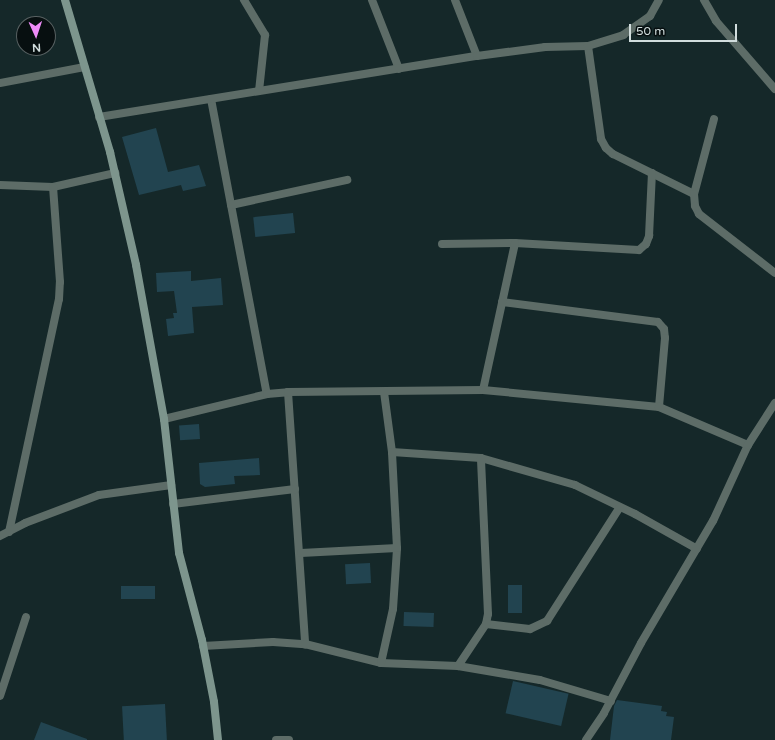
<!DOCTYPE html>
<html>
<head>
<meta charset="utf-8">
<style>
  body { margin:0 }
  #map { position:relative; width:775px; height:740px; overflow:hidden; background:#152829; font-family:"Varela Round",sans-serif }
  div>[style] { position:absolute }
  .building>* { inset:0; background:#224450; transform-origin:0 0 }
  .street>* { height:8px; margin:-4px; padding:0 4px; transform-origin:4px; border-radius:4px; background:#5d6c67 }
  .secondary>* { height:8px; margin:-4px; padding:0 4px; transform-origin:4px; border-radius:4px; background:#7d958d }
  span { translate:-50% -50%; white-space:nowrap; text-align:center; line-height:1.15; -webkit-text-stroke:4px #070f10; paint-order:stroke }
  .north { position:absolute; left:16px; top:16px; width:40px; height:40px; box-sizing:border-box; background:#070f10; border:1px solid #586162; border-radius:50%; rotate:177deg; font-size:11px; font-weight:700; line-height:16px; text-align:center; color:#d1dddd }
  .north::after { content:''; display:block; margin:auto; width:14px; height:18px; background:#ee8bf8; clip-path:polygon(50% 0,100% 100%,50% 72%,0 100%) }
  .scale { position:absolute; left:629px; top:24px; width:108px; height:18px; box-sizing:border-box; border:2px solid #d1dddd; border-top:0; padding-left:5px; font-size:12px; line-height:14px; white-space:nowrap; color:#d1dddd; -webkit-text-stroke:3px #070f10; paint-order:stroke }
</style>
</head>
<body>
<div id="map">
  <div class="building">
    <i style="clip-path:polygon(156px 128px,168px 172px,199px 165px,206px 186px,183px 191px,181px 185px,139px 195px,122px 137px)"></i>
    <i style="left:293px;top:213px;width:20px;height:40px;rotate:84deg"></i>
    <i style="clip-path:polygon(191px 271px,191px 281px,221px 278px,223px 305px,192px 307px,194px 333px,168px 336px,166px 319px,174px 318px,173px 313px,177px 313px,174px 291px,157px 292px,156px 273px)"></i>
    <i style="left:199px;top:424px;width:15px;height:20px;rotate:86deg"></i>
    <i style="clip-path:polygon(259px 458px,260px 475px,234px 476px,235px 484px,205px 487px,200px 484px,199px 463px)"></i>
    <i style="left:370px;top:563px;width:20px;height:25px;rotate:87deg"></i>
    <i style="left:508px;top:585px;width:14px;height:28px"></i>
    <i style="left:121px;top:586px;width:34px;height:13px"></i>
    <i style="left:404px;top:612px;width:30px;height:14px;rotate:2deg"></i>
    <i style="left:513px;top:681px;width:57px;height:33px;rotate:13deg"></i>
    <i style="clip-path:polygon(617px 700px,662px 706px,661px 711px,667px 712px,666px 716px,674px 717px,671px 740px,610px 740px,614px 706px)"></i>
    <i style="left:165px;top:704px;width:36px;height:43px;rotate:87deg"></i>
    <i style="clip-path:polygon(41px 722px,87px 739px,87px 740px,34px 740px)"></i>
  </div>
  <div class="street">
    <i style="left:244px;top:0;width:41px;rotate:59deg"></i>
    <i style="left:265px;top:35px;width:56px;rotate:96.1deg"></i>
    <i style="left:372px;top:0;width:74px;rotate:68.6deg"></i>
    <i style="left:455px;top:0;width:60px;rotate:68.6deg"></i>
    <i style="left:704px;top:0;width:24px;rotate:60deg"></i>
    <i style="left:716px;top:21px;width:90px;rotate:49.1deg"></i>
    <i style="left:588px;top:46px;width:94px;rotate:82deg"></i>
    <i style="left:601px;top:139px;width:10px;rotate:61deg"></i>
    <i style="left:606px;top:148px;width:9px;rotate:41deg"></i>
    <i style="left:613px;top:154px;width:90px;rotate:26.3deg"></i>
    <i style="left:0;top:83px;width:86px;rotate:-10.7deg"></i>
    <i style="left:211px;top:99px;width:300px;rotate:79.3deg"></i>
    <i style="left:99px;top:117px;width:383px;rotate:-9.2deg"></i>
    <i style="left:477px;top:56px;width:69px;rotate:-7.5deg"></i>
    <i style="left:545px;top:47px;width:43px;rotate:-1.3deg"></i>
    <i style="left:588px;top:46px;width:37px;rotate:-17deg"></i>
    <i style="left:623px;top:35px;width:33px;rotate:-35deg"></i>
    <i style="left:650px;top:16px;width:18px;rotate:-61deg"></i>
    <i style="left:714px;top:119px;width:78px;rotate:104.9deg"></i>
    <i style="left:694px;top:194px;width:12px;rotate:85deg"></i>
    <i style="left:695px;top:206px;width:9px;rotate:63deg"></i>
    <i style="left:699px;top:214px;width:96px;rotate:37.8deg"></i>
    <i style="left:0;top:185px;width:53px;rotate:2.2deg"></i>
    <i style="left:53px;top:187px;width:64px;rotate:-12.7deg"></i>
    <i style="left:231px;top:205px;width:119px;rotate:-12.2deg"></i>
    <i style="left:442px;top:244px;width:73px;rotate:-0.8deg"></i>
    <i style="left:515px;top:243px;width:124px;rotate:3.2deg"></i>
    <i style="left:639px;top:250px;width:9px;rotate:-41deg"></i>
    <i style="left:646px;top:244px;width:9px;rotate:-69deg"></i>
    <i style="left:649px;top:236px;width:63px;rotate:-87.3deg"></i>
    <i style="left:502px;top:302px;width:157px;rotate:7.3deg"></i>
    <i style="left:658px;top:322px;width:9px;rotate:49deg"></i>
    <i style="left:664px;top:329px;width:9px;rotate:84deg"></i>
    <i style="left:665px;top:338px;width:69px;rotate:95deg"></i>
    <i style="left:483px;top:390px;width:150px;rotate:-77.7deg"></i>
    <i style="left:288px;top:392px;width:253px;rotate:86.1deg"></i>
    <i style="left:384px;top:392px;width:61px;rotate:82.4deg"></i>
    <i style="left:392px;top:452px;width:89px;rotate:3.9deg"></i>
    <i style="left:481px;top:458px;width:98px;rotate:16deg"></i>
    <i style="left:575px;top:485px;width:67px;rotate:25.8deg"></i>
    <i style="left:635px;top:514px;width:71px;rotate:29.4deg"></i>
    <i style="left:164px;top:419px;width:106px;rotate:-13.6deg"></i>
    <i style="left:267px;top:394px;width:21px;rotate:-5deg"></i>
    <i style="left:288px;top:392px;width:195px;rotate:-0.6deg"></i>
    <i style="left:483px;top:390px;width:177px;rotate:5.5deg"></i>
    <i style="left:659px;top:407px;width:97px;rotate:23.1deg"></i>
    <i style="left:173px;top:504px;width:123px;rotate:-7deg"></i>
    <i style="left:9px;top:532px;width:238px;rotate:-77.9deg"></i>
    <i style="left:59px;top:299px;width:17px;rotate:-87deg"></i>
    <i style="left:60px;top:282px;width:95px;rotate:-94.2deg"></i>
    <i style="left:0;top:536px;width:28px;rotate:-27deg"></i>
    <i style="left:25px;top:523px;width:79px;rotate:-20.7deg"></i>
    <i style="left:99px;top:495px;width:73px;rotate:-7.9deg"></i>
    <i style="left:301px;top:553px;width:96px;rotate:-3deg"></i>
    <i style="left:486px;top:624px;width:44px;rotate:6.5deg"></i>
    <i style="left:530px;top:629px;width:19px;rotate:-25deg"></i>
    <i style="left:547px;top:621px;width:135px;rotate:-57.4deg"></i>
    <i style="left:203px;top:646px;width:70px;rotate:-3.3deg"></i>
    <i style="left:273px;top:642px;width:32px;rotate:4deg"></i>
    <i style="left:305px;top:644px;width:78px;rotate:14deg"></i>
    <i style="left:381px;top:663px;width:77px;rotate:2.2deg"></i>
    <i style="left:458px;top:666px;width:83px;rotate:9.7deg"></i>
    <i style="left:540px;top:680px;width:74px;rotate:16.5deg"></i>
    <i style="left:381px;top:663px;width:55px;rotate:-77.5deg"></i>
    <i style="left:393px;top:609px;width:61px;rotate:-86.2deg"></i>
    <i style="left:397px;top:548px;width:96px;rotate:-93deg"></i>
    <i style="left:458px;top:666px;width:50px;rotate:-56.3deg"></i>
    <i style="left:486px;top:624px;width:10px;rotate:-79deg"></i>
    <i style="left:488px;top:614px;width:156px;rotate:-92.6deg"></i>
    <i style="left:0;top:696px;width:83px;rotate:-71.8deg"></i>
    <i style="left:276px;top:740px;width:13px"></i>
    <i style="left:586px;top:740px;width:32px;rotate:-56deg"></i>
    <i style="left:604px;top:713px;width:79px;rotate:-62.1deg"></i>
    <i style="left:641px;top:643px;width:142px;rotate:-59.5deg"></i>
    <i style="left:713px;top:521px;width:84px;rotate:-65.3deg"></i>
    <i style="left:748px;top:445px;width:50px;rotate:-57.3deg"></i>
  </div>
  <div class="secondary">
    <i style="left:65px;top:0;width:159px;rotate:73.5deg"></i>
    <i style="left:110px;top:152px;width:116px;rotate:77deg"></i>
    <i style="left:136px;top:265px;width:157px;rotate:79.7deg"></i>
    <i style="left:164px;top:419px;width:135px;rotate:83.6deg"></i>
    <i style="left:179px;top:553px;width:90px;rotate:75.2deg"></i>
    <i style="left:202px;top:640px;width:63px;rotate:79deg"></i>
    <i style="left:214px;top:702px;width:38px;rotate:84deg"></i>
  </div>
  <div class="north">N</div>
  <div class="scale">50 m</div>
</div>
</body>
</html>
